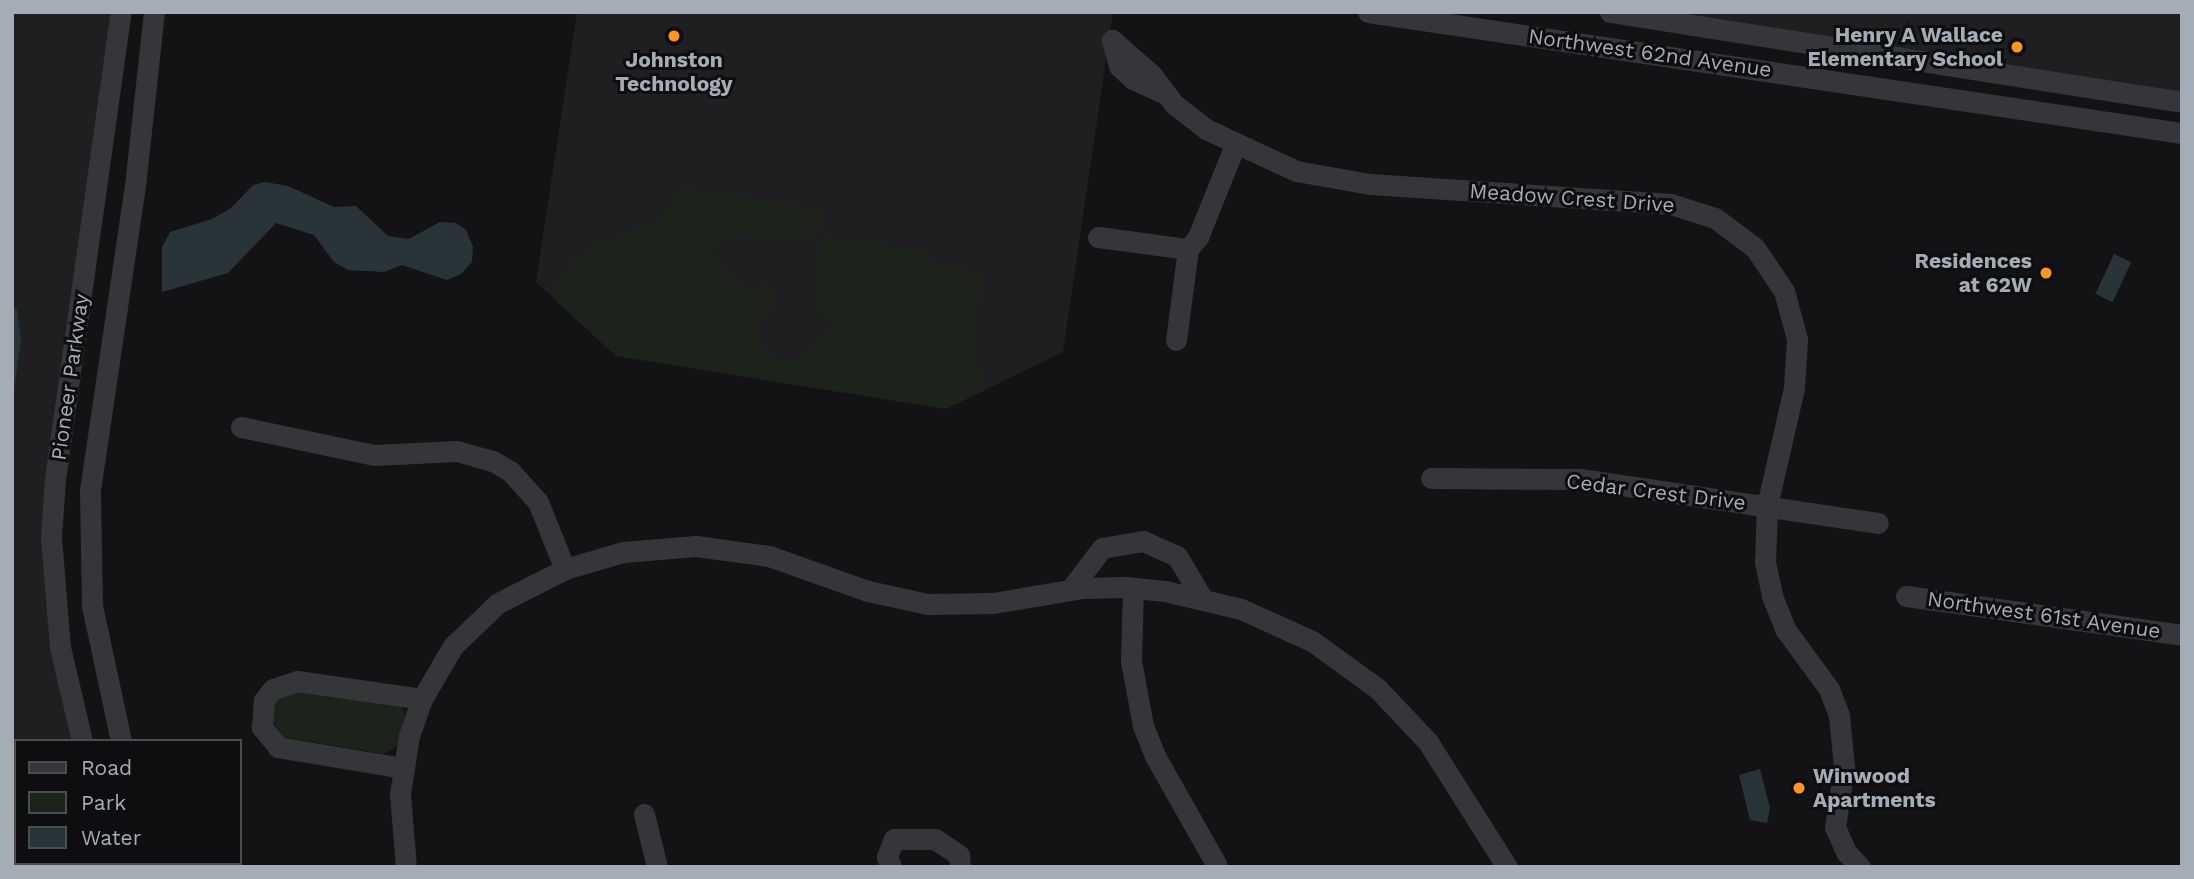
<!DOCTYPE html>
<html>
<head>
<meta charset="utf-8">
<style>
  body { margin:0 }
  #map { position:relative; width:2194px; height:879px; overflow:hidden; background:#131315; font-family:"Work Sans",sans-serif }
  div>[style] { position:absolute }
  .built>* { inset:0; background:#1f1f22 }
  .green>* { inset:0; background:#1b231b }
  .water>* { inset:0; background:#293439; transform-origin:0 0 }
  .minor>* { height:21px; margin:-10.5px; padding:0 10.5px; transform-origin:10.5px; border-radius:10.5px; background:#34363a }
  .dots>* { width:19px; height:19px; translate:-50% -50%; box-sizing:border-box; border:4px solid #0e0e10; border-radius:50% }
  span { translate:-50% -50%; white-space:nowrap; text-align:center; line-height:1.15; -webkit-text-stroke:6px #0e0e10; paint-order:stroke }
  .poi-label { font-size:21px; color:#a4acb6; font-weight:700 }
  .right { translate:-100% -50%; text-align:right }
  .left { translate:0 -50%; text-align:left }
  .street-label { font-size:21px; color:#a4acb6 }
  .frame { position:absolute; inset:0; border:14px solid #a4acb6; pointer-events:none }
  .legend { position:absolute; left:14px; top:739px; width:228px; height:126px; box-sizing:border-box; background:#0e0e10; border:2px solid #4a4d52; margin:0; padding:9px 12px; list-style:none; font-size:21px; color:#a4acb6 }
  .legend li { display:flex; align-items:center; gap:14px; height:35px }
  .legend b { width:35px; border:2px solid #4a4d52 }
</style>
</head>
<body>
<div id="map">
  <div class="built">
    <i style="clip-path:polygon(12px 12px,121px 12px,51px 537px,82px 741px,16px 741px,16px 863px,103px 867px,12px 867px)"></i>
    <i style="clip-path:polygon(577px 12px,1113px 12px,1063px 352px,946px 409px,616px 356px,536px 282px)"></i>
    <i style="clip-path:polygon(1610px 12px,2182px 12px,2182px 102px)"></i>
  </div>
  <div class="green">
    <i style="clip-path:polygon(688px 178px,695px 189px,823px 209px,819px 236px,811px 235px,807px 243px,735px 234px,712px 254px,738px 280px,741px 290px,769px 282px,776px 307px,755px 327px,767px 356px,798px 360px,833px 327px,815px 310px,819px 280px,816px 261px,823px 236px,924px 251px,934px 264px,982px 271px,972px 349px,988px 388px,946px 409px,616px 356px,552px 297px,555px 284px,572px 260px,592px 244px,657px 222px)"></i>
    <i style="clip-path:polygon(285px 688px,401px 706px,405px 715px,399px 744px,384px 754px,283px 737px,267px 712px)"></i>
  </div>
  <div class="water">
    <i style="clip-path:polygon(265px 182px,288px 186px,334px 207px,356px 206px,388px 236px,409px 239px,440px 222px,456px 223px,466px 230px,473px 247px,472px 262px,461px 274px,447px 280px,402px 265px,384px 272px,348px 270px,334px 262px,314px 235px,276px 223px,228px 273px,162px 292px,162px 247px,170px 232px,212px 219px,231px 208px,253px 185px)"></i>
    <i style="left:2114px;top:254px;width:19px;height:44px;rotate:25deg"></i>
    <i style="clip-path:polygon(12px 305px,17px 310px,21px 339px,12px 406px)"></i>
    <i style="clip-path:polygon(1760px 769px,1770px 808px,1767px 823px,1750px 820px,1739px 775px)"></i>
  </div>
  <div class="minor">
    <i style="left:1368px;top:12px;width:823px;rotate:8.46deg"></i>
    <i style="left:1610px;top:12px;width:579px;rotate:8.94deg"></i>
    <i style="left:1112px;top:40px;width:53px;rotate:41.2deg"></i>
    <i style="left:1152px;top:75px;width:36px;rotate:53deg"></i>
    <i style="left:1174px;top:104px;width:41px;rotate:38deg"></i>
    <i style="left:1206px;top:129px;width:99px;rotate:25deg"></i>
    <i style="left:1296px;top:171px;width:75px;rotate:10deg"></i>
    <i style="left:1370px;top:184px;width:302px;rotate:3.8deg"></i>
    <i style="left:1671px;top:204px;width:46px;rotate:17.7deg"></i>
    <i style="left:1715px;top:218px;width:50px;rotate:36.9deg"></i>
    <i style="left:1755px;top:248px;width:52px;rotate:56deg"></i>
    <i style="left:1784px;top:291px;width:50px;rotate:74.8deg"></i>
    <i style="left:1797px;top:339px;width:49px;rotate:93.5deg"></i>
    <i style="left:1794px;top:388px;width:121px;rotate:102.9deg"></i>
    <i style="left:1767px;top:506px;width:56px;rotate:92deg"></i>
    <i style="left:1765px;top:562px;width:35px;rotate:78deg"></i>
    <i style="left:1772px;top:596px;width:35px;rotate:68deg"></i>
    <i style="left:1785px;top:629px;width:74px;rotate:53.7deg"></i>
    <i style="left:1829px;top:689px;width:28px;rotate:69deg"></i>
    <i style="left:1839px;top:715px;width:52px;rotate:84.5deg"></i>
    <i style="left:1844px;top:767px;width:61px;rotate:98.5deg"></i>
    <i style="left:1835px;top:827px;width:27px;rotate:66deg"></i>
    <i style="left:1846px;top:852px;width:21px;rotate:47deg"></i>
    <i style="left:1112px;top:40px;width:27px;rotate:75deg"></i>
    <i style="left:1119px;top:66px;width:19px;rotate:43deg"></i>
    <i style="left:1133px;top:79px;width:31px;rotate:25deg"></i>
    <i style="left:1098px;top:237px;width:91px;rotate:7.6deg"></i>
    <i style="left:1176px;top:340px;width:92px;rotate:-82.5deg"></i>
    <i style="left:1188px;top:249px;width:16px;rotate:-50deg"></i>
    <i style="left:1198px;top:237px;width:99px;rotate:-68.1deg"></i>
    <i style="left:241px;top:427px;width:136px;rotate:11.9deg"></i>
    <i style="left:374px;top:455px;width:83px;rotate:-2.8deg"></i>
    <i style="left:457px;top:451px;width:37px;rotate:16deg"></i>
    <i style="left:493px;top:461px;width:21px;rotate:31deg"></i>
    <i style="left:511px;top:472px;width:40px;rotate:48deg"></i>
    <i style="left:538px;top:502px;width:72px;rotate:68.1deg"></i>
    <i style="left:1431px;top:478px;width:149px;rotate:0.4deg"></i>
    <i style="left:1580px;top:479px;width:301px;rotate:8.4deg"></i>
    <i style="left:1133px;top:588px;width:73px;rotate:91.6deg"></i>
    <i style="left:1131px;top:661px;width:66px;rotate:79.5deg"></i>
    <i style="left:1143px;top:726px;width:32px;rotate:68deg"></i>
    <i style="left:1155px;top:756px;width:124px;rotate:60.5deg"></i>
    <i style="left:1070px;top:590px;width:53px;rotate:-52.7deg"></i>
    <i style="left:1102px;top:548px;width:42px;rotate:-9.7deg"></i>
    <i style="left:1143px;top:541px;width:37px;rotate:24deg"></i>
    <i style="left:1177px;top:556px;width:49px;rotate:59.2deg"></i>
    <i style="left:1906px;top:596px;width:279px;rotate:8deg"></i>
    <i style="left:82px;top:741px;width:97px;rotate:-103.2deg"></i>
    <i style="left:60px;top:647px;width:110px;rotate:-94.7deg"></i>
    <i style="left:51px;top:537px;width:58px;rotate:-86.1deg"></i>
    <i style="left:55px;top:479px;width:472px;rotate:-82deg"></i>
    <i style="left:121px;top:741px;width:138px;rotate:-102.1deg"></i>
    <i style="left:92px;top:606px;width:116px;rotate:-91deg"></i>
    <i style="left:90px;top:490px;width:307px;rotate:-81.6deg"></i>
    <i style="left:135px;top:186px;width:175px;rotate:-83.8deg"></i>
    <i style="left:403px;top:768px;width:127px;rotate:-170.5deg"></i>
    <i style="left:278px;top:747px;width:26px;rotate:-129deg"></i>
    <i style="left:262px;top:727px;width:27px;rotate:-86deg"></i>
    <i style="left:264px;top:700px;width:14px;rotate:-51deg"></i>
    <i style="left:273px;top:689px;width:25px;rotate:-18deg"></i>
    <i style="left:297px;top:681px;width:126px;rotate:8.2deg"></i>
    <i style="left:644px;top:814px;width:55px;rotate:76.2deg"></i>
    <i style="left:111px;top:863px;width:4px;rotate:76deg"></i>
    <i style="left:150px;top:863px;width:4px;rotate:90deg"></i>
    <i style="left:406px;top:867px;width:73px;rotate:-94.7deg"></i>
    <i style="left:400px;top:794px;width:59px;rotate:-81.2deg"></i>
    <i style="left:409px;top:736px;width:39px;rotate:-71deg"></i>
    <i style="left:422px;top:699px;width:61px;rotate:-59.7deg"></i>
    <i style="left:453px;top:646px;width:62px;rotate:-43.7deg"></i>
    <i style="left:498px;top:603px;width:75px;rotate:-26.9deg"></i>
    <i style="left:565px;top:569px;width:60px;rotate:-16.3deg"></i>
    <i style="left:623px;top:552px;width:73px;rotate:-4.7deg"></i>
    <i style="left:696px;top:546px;width:74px;rotate:7.8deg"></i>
    <i style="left:769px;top:556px;width:105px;rotate:19.5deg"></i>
    <i style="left:868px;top:591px;width:61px;rotate:12.2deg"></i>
    <i style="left:928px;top:604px;width:65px;rotate:-0.9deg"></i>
    <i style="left:993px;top:603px;width:91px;rotate:-9.5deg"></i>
    <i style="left:1083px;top:588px;width:41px;rotate:-1.4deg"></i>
    <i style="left:1124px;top:587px;width:41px;rotate:5.6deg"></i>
    <i style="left:1165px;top:591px;width:78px;rotate:13.3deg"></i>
    <i style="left:1241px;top:609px;width:78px;rotate:24.3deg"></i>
    <i style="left:1312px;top:641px;width:80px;rotate:35.9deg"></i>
    <i style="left:1377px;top:688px;width:74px;rotate:46.6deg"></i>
    <i style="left:1428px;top:742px;width:148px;rotate:57.7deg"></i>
    <i style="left:891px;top:867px;width:11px;rotate:-112deg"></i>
    <i style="left:887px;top:857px;width:19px;rotate:-69deg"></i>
    <i style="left:894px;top:839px;width:41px"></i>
    <i style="left:935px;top:839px;width:29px;rotate:34deg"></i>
    <i style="left:959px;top:855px;width:12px;rotate:85deg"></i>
  </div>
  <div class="dots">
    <i style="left:674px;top:36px;background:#fd9623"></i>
    <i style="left:2017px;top:47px;background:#fd9623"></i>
    <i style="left:2046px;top:273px;background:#fd9623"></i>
    <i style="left:1799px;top:788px;background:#fd9623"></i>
  </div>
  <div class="poi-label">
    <span class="right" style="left:2003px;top:47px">Henry A Wallace<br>Elementary School</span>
    <span style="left:674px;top:72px">Johnston<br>Technology</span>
    <span class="right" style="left:2032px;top:273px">Residences<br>at 62W</span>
    <span class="left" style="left:1813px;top:788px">Winwood<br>Apartments</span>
  </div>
  <div class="street-label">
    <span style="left:1650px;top:53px;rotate:8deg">Northwest 62nd Avenue</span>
    <span style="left:1572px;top:198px;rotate:4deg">Meadow Crest Drive</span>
    <span style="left:70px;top:377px;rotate:-82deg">Pioneer Parkway</span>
    <span style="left:1656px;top:492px;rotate:7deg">Cedar Crest Drive</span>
    <span style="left:2044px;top:615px;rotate:8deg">Northwest 61st Avenue</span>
  </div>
  <div class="frame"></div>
  <ul class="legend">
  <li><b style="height:9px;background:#34363a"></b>Road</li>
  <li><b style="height:19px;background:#1b231b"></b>Park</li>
  <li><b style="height:19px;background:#293439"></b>Water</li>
  </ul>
</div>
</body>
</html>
